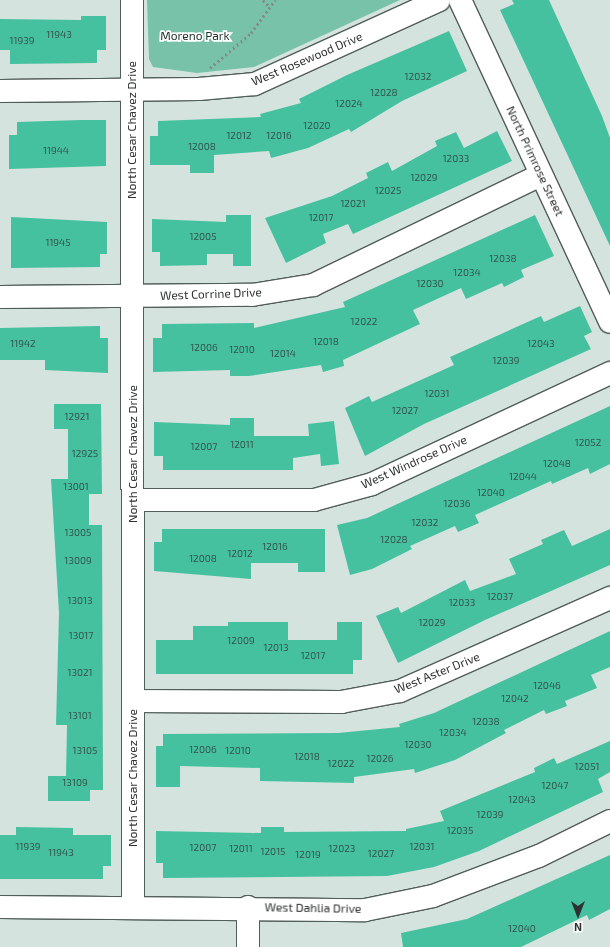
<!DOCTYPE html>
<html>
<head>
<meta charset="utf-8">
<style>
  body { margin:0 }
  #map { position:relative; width:610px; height:947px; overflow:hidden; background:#d5e3de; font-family:"Exo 2",sans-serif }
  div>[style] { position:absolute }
  .green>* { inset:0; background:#78c2a9 }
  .building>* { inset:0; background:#45c19f }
  .path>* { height:2.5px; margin-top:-1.25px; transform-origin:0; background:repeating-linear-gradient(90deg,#828b88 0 2px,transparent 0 5px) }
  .roads { filter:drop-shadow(1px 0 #505d58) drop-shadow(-1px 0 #505d58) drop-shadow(0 1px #505d58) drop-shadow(0 -1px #505d58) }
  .minor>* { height:22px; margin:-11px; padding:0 11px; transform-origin:11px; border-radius:11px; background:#fff }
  span { translate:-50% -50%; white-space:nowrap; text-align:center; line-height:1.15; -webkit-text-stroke:3.5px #fff; paint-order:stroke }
  .number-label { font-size:10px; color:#33564c }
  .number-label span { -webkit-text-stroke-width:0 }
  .park-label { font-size:12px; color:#1b312a }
  .street-label { font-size:12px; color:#2d3230 }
  .north { position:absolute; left:558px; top:895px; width:40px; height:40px; -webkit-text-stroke:3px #fff; paint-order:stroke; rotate:180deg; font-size:11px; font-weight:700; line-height:16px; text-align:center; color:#2d3230 }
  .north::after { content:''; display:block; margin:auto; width:14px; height:18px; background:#2d3230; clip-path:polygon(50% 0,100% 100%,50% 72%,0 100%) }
</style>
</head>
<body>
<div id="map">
  <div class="green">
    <i style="clip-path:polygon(147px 0,400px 0,254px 67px,197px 73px,153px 67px,149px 59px)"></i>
  </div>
  <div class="building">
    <i style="clip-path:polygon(512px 0,549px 0,602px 116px,610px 138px,610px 246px,500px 10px,514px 4px)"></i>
    <i style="clip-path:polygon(81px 16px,106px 16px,106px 50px,97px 50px,97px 63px,10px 64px,10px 50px,0 50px,0 19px,81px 20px)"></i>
    <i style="clip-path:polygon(449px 31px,467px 71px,402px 101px,351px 132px,349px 129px,308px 148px,271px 158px,269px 151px,214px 155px,214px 173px,190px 173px,190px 165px,150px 165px,150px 136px,158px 136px,158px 121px,261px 117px,260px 114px,301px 103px,299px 99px,347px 75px)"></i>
    <i style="clip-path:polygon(81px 120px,106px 120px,106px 166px,9px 169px,9px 135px,17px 135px,17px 122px)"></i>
    <i style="clip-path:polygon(497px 131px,512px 161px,353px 234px,348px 224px,323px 234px,326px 243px,286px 263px,265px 218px,332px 196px,368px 178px,366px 173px,388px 162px,392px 171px,437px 146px,435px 141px,456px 132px,464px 148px)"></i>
    <i style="clip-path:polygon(226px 215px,251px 215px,251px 266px,233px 266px,233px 254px,207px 254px,207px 265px,160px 266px,160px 252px,152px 252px,152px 219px,226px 222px)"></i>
    <i style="clip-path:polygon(535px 215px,554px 256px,521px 270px,524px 277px,504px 287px,502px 283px,466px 299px,461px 288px,413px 310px,420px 324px,343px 360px,344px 366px,323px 372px,321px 365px,249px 376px,230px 376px,230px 370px,153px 372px,153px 338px,162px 338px,162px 324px,254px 323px,254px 328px,345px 307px,343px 302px)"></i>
    <i style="clip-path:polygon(11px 217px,107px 222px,107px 254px,100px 254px,100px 267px,11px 268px)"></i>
    <i style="clip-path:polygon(580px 306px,592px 332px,584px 336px,591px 349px,424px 424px,365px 456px,345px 408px,369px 396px,372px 402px,454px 365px,450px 357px,541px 316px,544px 322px)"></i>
    <i style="clip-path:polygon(100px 326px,100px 338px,108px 338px,108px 373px,45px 370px,45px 360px,0 360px,0 328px)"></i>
    <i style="clip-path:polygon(54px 404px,101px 404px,102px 494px,89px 494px,89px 525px,102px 525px,103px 790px,90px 790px,90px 801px,48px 801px,48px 776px,66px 776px,67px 725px,56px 725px,59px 613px,51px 479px,68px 479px,68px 429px,54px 429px)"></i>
    <i style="clip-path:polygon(610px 406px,610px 464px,590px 474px,588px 468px,552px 484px,551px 481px,475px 515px,479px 523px,458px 532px,455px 526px,410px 546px,412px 549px,372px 569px,350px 575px,337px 525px,367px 518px)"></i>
    <i style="clip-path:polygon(230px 418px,254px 418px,254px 436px,309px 436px,308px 424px,334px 421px,339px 464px,321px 466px,320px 454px,293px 458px,293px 470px,163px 470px,163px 456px,154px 456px,154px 422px,230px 425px)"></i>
    <i style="clip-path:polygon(162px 529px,325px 529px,325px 572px,298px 572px,298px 563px,251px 563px,251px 579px,154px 571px,154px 542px,162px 542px)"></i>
    <i style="clip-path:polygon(610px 529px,610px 565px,485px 620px,398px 663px,376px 616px,398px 607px,401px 613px,465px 580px,470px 591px,516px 574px,509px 559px,543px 544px,541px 540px,564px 530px,572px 546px)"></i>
    <i style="clip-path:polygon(228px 622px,288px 622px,288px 640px,337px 640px,337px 622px,362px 622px,362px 660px,353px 660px,353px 674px,156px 674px,156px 640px,193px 640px,193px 626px,228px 626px)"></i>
    <i style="clip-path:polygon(610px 631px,610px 667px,591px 675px,597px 688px,565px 701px,567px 706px,546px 714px,544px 710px,504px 730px,506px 733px,455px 760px,415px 773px,414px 769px,354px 777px,354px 783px,260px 781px,260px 768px,180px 766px,180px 787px,156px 787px,156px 746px,163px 746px,163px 734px,338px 733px,400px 727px,399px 724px,434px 713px)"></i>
    <i style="clip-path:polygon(610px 741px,610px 772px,598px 779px,603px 792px,479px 851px,434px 867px,387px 876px,163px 878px,163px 863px,156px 863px,156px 831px,261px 833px,261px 827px,284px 827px,284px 832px,406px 831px,406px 829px,444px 821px,440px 811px,535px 772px,534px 768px,554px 758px,557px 764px)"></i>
    <i style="clip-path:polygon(16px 827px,73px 828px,73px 835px,111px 835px,111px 866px,103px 866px,103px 879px,0 879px,0 835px,16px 835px)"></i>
    <i style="clip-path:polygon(610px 855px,610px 909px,589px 920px,587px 915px,521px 947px,403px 947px,401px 933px,467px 919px)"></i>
  </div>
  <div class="path">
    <i style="left:263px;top:0;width:10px;rotate:45deg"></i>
    <i style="left:210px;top:68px;width:54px;rotate:-40.5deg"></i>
    <i style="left:251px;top:33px;width:41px;rotate:-54deg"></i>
  </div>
  <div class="roads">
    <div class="minor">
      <i style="left:132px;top:0;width:907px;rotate:89.94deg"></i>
      <i style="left:460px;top:0;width:355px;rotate:65deg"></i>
      <i style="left:0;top:91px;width:199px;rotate:-0.6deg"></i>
      <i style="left:199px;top:89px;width:56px;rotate:-5.1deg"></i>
      <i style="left:255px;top:84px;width:202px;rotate:-24.5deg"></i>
      <i style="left:0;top:297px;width:252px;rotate:-0.5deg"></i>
      <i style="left:252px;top:295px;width:62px;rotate:-9.3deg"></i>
      <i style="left:313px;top:285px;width:253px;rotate:-25.8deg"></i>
      <i style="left:133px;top:500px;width:181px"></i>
      <i style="left:314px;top:500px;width:60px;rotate:-15.4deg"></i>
      <i style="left:372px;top:484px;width:263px;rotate:-25deg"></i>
      <i style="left:133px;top:701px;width:208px;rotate:0.3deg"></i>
      <i style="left:341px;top:702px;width:60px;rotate:-10.6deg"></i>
      <i style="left:400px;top:691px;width:230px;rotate:-23.9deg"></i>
      <i style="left:0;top:907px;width:365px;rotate:0.5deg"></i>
      <i style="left:365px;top:910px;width:69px;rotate:-11.6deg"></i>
      <i style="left:433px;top:896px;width:113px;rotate:-20.7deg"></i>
      <i style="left:539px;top:856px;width:79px;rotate:-26.2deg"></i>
      <i style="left:248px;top:907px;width:40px;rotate:90deg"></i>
    </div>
  </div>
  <div class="number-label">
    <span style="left:59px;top:35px">11943</span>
    <span style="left:22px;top:41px">11939</span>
    <span style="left:418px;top:77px">12032</span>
    <span style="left:384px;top:93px">12028</span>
    <span style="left:349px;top:104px">12024</span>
    <span style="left:317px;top:126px">12020</span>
    <span style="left:239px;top:136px">12012</span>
    <span style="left:279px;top:136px">12016</span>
    <span style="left:202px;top:147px">12008</span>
    <span style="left:56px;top:151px">11944</span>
    <span style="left:456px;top:159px">12033</span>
    <span style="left:424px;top:178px">12029</span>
    <span style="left:388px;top:191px">12025</span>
    <span style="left:353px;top:204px">12021</span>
    <span style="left:321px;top:218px">12017</span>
    <span style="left:203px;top:237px">12005</span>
    <span style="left:58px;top:243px">11945</span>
    <span style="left:503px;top:259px">12038</span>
    <span style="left:467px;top:273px">12034</span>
    <span style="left:430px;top:284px">12030</span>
    <span style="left:364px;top:322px">12022</span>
    <span style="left:326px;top:342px">12018</span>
    <span style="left:23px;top:344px">11942</span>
    <span style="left:541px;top:344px">12043</span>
    <span style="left:204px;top:348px">12006</span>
    <span style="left:242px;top:350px">12010</span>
    <span style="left:283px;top:354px">12014</span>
    <span style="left:506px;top:361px">12039</span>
    <span style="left:437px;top:394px">12031</span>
    <span style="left:405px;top:411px">12027</span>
    <span style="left:77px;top:417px">12921</span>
    <span style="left:588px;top:443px">12052</span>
    <span style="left:242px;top:445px">12011</span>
    <span style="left:204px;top:447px">12007</span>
    <span style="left:85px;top:454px">12925</span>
    <span style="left:557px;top:464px">12048</span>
    <span style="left:523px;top:477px">12044</span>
    <span style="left:76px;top:487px">13001</span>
    <span style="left:491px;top:493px">12040</span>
    <span style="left:457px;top:504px">12036</span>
    <span style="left:425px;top:523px">12032</span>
    <span style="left:78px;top:533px">13005</span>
    <span style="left:394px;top:540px">12028</span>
    <span style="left:275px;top:547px">12016</span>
    <span style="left:240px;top:554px">12012</span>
    <span style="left:203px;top:559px">12008</span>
    <span style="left:78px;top:561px">13009</span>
    <span style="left:500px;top:597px">12037</span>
    <span style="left:80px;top:601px">13013</span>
    <span style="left:462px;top:603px">12033</span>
    <span style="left:432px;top:623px">12029</span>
    <span style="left:81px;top:636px">13017</span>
    <span style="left:241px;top:641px">12009</span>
    <span style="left:276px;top:648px">12013</span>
    <span style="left:313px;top:656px">12017</span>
    <span style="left:80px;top:673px">13021</span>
    <span style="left:547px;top:686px">12046</span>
    <span style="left:515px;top:699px">12042</span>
    <span style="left:80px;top:716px">13101</span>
    <span style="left:486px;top:722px">12038</span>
    <span style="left:453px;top:733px">12034</span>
    <span style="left:418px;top:745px">12030</span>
    <span style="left:203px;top:750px">12006</span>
    <span style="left:85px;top:751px">13105</span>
    <span style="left:238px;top:751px">12010</span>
    <span style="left:307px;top:757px">12018</span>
    <span style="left:380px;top:759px">12026</span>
    <span style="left:341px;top:764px">12022</span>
    <span style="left:587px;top:767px">12051</span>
    <span style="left:75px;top:783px">13109</span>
    <span style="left:555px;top:786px">12047</span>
    <span style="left:522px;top:800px">12043</span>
    <span style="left:490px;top:815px">12039</span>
    <span style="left:460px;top:831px">12035</span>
    <span style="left:28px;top:847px">11939</span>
    <span style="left:422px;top:847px">12031</span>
    <span style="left:203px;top:848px">12007</span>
    <span style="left:241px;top:849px">12011</span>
    <span style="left:342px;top:849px">12023</span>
    <span style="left:273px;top:852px">12015</span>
    <span style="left:61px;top:853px">11943</span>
    <span style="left:381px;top:854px">12027</span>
    <span style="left:308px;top:855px">12019</span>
    <span style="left:522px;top:929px">12040</span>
  </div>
  <div class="park-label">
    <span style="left:195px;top:36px">Moreno Park</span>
  </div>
  <div class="street-label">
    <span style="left:307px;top:59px;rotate:-23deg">West Rosewood Drive</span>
    <span style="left:132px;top:130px;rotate:-90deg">North Cesar Chavez Drive</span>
    <span style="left:535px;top:161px;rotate:65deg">North Primrose Street</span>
    <span style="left:211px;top:294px;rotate:-2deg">West Corrine Drive</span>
    <span style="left:133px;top:454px;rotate:-90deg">North Cesar Chavez Drive</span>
    <span style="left:414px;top:462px;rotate:-24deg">West Windrose Drive</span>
    <span style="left:437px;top:673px;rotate:-22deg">West Aster Drive</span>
    <span style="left:133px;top:778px;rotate:-90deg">North Cesar Chavez Drive</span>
    <span style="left:313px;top:908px;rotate:1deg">West Dahlia Drive</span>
  </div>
  <div class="north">N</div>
</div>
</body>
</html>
